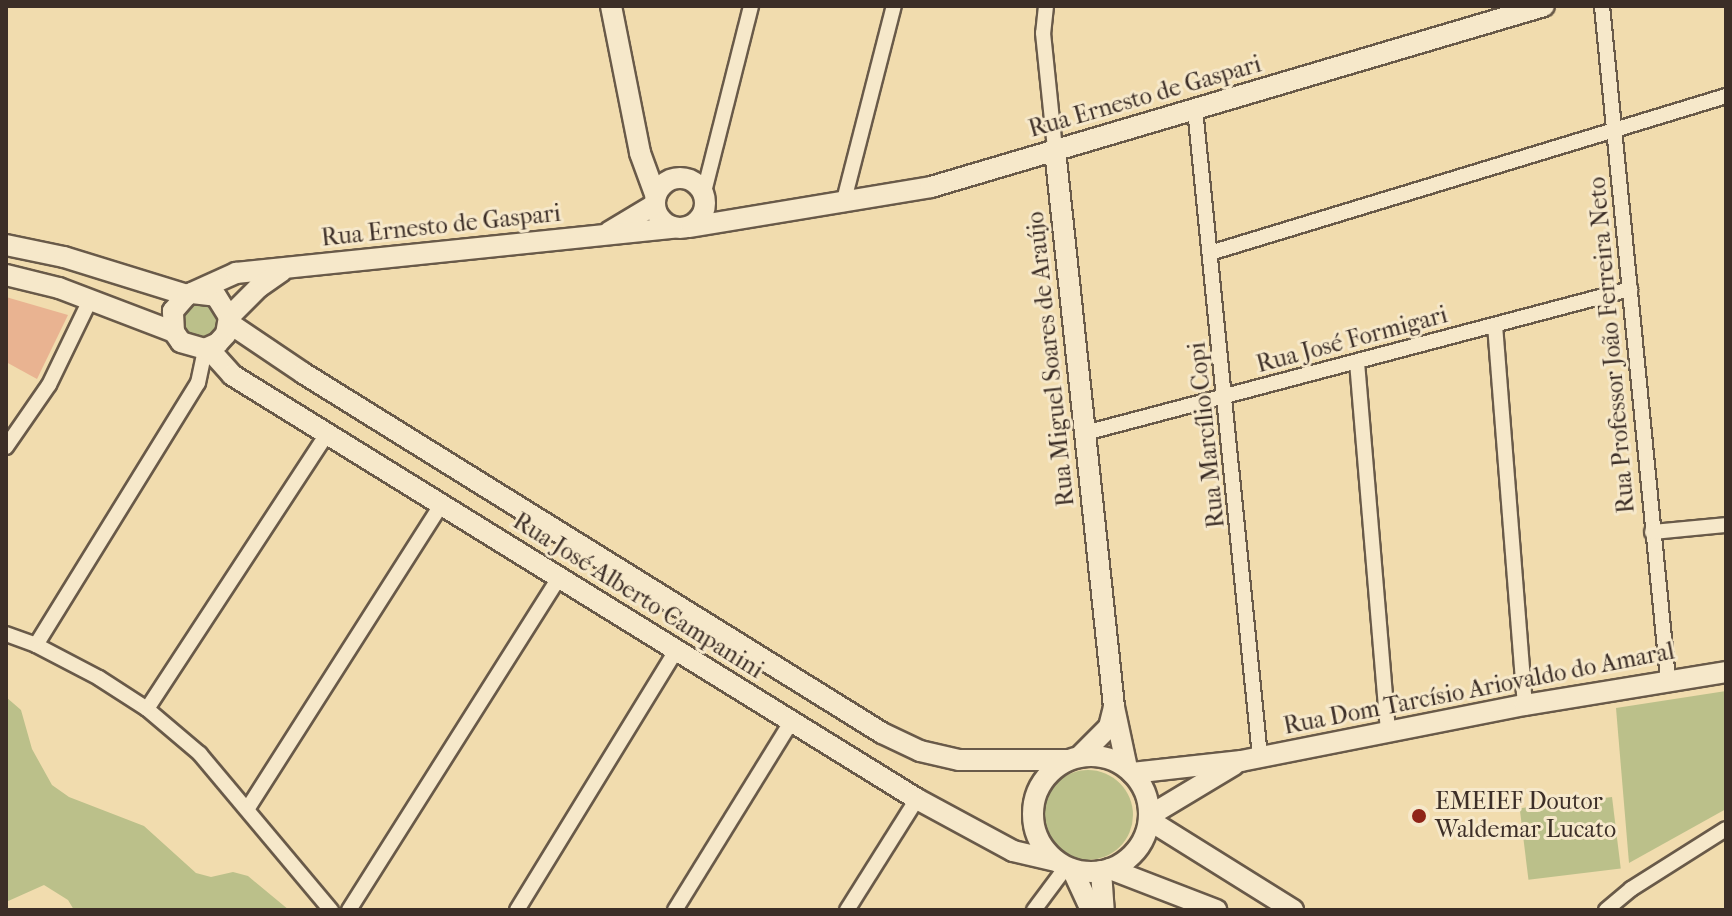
<!DOCTYPE html>
<html>
<head>
<meta charset="utf-8">
<style>
  body { margin:0 }
  #map { position:relative; width:1732px; height:916px; overflow:hidden; background:#f1dcae; font-family:"IM FELL French Canon",serif }
  div>[style] { position:absolute }
  .green>* { inset:0; background:#bbc08a; transform-origin:0 0 }
  .round { border-radius:50% }
  .building>* { inset:0; background:#e9b391 }
  .roads { filter:drop-shadow(2px 0 #695a49) drop-shadow(-2px 0 #695a49) drop-shadow(0 2px #695a49) drop-shadow(0 -2px #695a49) }
  .street>* { height:14px; margin:-7px; padding:0 7px; transform-origin:7px; border-radius:7px; background:#f6e8ca }
  .secondary>* { height:20px; margin:-10px; padding:0 10px; transform-origin:10px; border-radius:10px; background:#f6e8ca }
  .secondary>.ring { margin:-10px; padding:0; box-sizing:content-box; background:none; border:20px solid #f6e8ca; border-radius:50% }
  .dots>* { width:22px; height:22px; translate:-50% -50%; box-sizing:border-box; border:4px solid #f6e8ca; border-radius:50% }
  span { translate:-50% -50%; white-space:nowrap; text-align:center; line-height:1.15; -webkit-text-stroke:6px #f6e8ca; paint-order:stroke }
  .street-label { font-size:24px; color:#3c2e27 }
  .poi-label { font-size:24px; color:#3c2e27 }
  .left { translate:0 -50%; text-align:left }
  .frame { position:absolute; inset:0; border:8px solid #3c2e27; pointer-events:none }
</style>
</head>
<body>
<div id="map">
  <div class="green">
    <i class="round" style="left:183px;top:303px;width:34px;height:34px"></i>
    <i style="clip-path:polygon(1726px 691px,1726px 809px,1629px 863px,1616px 708px)"></i>
    <i style="clip-path:polygon(6px 697px,21px 710px,32px 749px,52px 785px,69px 797px,144px 826px,196px 873px,211px 877px,233px 872px,248px 876px,289px 910px,74px 910px,68px 900px,44px 885px,6px 902px)"></i>
    <i class="round" style="left:1043px;top:770px;width:90px;height:90px"></i>
    <i style="left:1612px;top:797px;width:72px;height:93px;rotate:83deg"></i>
  </div>
  <div class="building">
    <i style="clip-path:polygon(6px 297px,68px 315px,37px 379px,6px 362px)"></i>
  </div>
  <div class="roads">
    <div class="street">
      <i style="left:1046px;top:6px;width:27px;rotate:96deg"></i>
      <i style="left:1043px;top:33px;width:118px;rotate:84.1deg"></i>
      <i style="left:1602px;top:6px;width:676px;rotate:84.4deg"></i>
      <i style="left:1195px;top:109px;width:651px;rotate:84.27deg"></i>
      <i style="left:704px;top:192px;width:192px;rotate:-75.8deg"></i>
      <i style="left:843px;top:204px;width:204px;rotate:-75.6deg"></i>
      <i style="left:1210px;top:253px;width:539px;rotate:-16.92deg"></i>
      <i style="left:1495px;top:325px;width:381px;rotate:85.5deg"></i>
      <i style="left:1357px;top:362px;width:370px;rotate:85.2deg"></i>
      <i style="left:1085px;top:433px;width:564px;rotate:-14.8deg"></i>
      <i style="left:6px;top:447px;width:75px;rotate:-55.3deg"></i>
      <i style="left:49px;top:385px;width:94px;rotate:-64.2deg"></i>
      <i style="left:1652px;top:532px;width:74px;rotate:-5.4deg"></i>
      <i style="left:6px;top:634px;width:32px;rotate:20deg"></i>
      <i style="left:36px;top:645px;width:71px;rotate:27.6deg"></i>
      <i style="left:99px;top:678px;width:57px;rotate:32.9deg"></i>
      <i style="left:147px;top:709px;width:70px;rotate:40.3deg"></i>
      <i style="left:200px;top:754px;width:204px;rotate:50deg"></i>
      <i style="left:36px;top:645px;width:308px;rotate:-58.3deg"></i>
      <i style="left:198px;top:383px;width:35px;rotate:-78deg"></i>
      <i style="left:147px;top:709px;width:329px;rotate:-56.8deg"></i>
      <i style="left:248px;top:808px;width:359px;rotate:-57.5deg"></i>
      <i style="left:349px;top:910px;width:393px;rotate:-57.7deg"></i>
      <i style="left:517px;top:910px;width:304px;rotate:-58.5deg"></i>
      <i style="left:675px;top:910px;width:221px;rotate:-58.3deg"></i>
      <i style="left:847px;top:910px;width:131px;rotate:-57.8deg"></i>
      <i style="left:1034px;top:910px;width:54px;rotate:-53.3deg"></i>
      <i style="left:1606px;top:910px;width:33px;rotate:-40deg"></i>
      <i style="left:1631px;top:889px;width:112px;rotate:-32.3deg"></i>
    </div>
    <div class="secondary">
      <i style="left:611px;top:6px;width:150px;rotate:78.8deg"></i>
      <i style="left:640px;top:153px;width:44px;rotate:69.9deg"></i>
      <i style="left:1055px;top:150px;width:560px;rotate:83.95deg"></i>
      <i style="left:1114px;top:707px;width:62px;rotate:78deg"></i>
      <i class="ring" style="left:655px;top:178px;width:30px;height:30px"></i>
      <i style="left:690px;top:227px;width:244px;rotate:-9.4deg"></i>
      <i style="left:931px;top:187px;width:639px;rotate:-16.45deg"></i>
      <i style="left:609px;top:232px;width:52px;rotate:-31deg"></i>
      <i style="left:6px;top:245px;width:59px;rotate:11.7deg"></i>
      <i style="left:64px;top:257px;width:129px;rotate:17.2deg"></i>
      <i style="left:6px;top:275px;width:55px;rotate:13.8deg"></i>
      <i style="left:59px;top:288px;width:123px;rotate:20.9deg"></i>
      <i style="left:192px;top:293px;width:24px;rotate:7deg"></i>
      <i style="left:216px;top:296px;width:25px;rotate:58deg"></i>
      <i style="left:229px;top:317px;width:17px;rotate:100deg"></i>
      <i style="left:226px;top:334px;width:12px;rotate:132deg"></i>
      <i style="left:218px;top:343px;width:14px;rotate:155deg"></i>
      <i style="left:205px;top:349px;width:25px;rotate:-164deg"></i>
      <i style="left:181px;top:342px;width:12px;rotate:-125deg"></i>
      <i style="left:174px;top:332px;width:21px;rotate:-93deg"></i>
      <i style="left:173px;top:311px;width:21px;rotate:-49deg"></i>
      <i style="left:187px;top:295px;width:54px;rotate:-24.2deg"></i>
      <i style="left:236px;top:273px;width:439px;rotate:-5.9deg"></i>
      <i style="left:229px;top:317px;width:42px;rotate:-45deg"></i>
      <i style="left:259px;top:287px;width:28px;rotate:-35deg"></i>
      <i style="left:229px;top:323px;width:89px;rotate:34deg"></i>
      <i style="left:303px;top:373px;width:682px;rotate:31.87deg"></i>
      <i style="left:882px;top:733px;width:42px;rotate:25.3deg"></i>
      <i style="left:920px;top:751px;width:40px;rotate:13deg"></i>
      <i style="left:959px;top:760px;width:110px"></i>
      <i style="left:208px;top:348px;width:36px;rotate:48deg"></i>
      <i style="left:232px;top:375px;width:806px;rotate:31.76deg"></i>
      <i style="left:917px;top:799px;width:109px;rotate:28.4deg"></i>
      <i style="left:1013px;top:851px;width:44px;rotate:13.1deg"></i>
      <i class="ring" style="left:1033px;top:756px;width:96px;height:96px"></i>
      <i style="left:1079px;top:757px;width:42px;rotate:-45deg"></i>
      <i style="left:1109px;top:727px;width:21px;rotate:-76deg"></i>
      <i style="left:1132px;top:773px;width:110px;rotate:-6.3deg"></i>
      <i style="left:1241px;top:761px;width:289px;rotate:-11.2deg"></i>
      <i style="left:1525px;top:705px;width:204px;rotate:-9.3deg"></i>
      <i style="left:1149px;top:816px;width:99px;rotate:-31deg"></i>
      <i style="left:1149px;top:820px;width:170px;rotate:32deg"></i>
      <i style="left:1110px;top:869px;width:114px;rotate:21.1deg"></i>
      <i style="left:1073px;top:871px;width:43px;rotate:65.2deg"></i>
      <i style="left:1101px;top:871px;width:39px;rotate:86deg"></i>
    </div>
  </div>
  <div class="dots">
    <i style="left:1419px;top:816px;background:#8f2418"></i>
  </div>
  <div class="street-label">
    <span style="left:1145px;top:97px;rotate:-16deg">Rua Ernesto de Gaspari</span>
    <span style="left:441px;top:226px;rotate:-6deg">Rua Ernesto de Gaspari</span>
    <span style="left:1352px;top:340px;rotate:-15deg">Rua José Formigari</span>
    <span style="left:1612px;top:345px;rotate:-95deg">Rua Professor João Ferreira Neto</span>
    <span style="left:1051px;top:359px;rotate:-96deg">Rua Miguel Soares de Araújo</span>
    <span style="left:1207px;top:435px;rotate:-96deg">Rua Marcílio Copi</span>
    <span style="left:638px;top:596px;rotate:32deg">Rua José Alberto Campanini</span>
    <span style="left:1479px;top:689px;rotate:-11deg">Rua Dom Tarcísio Ariovaldo do Amaral</span>
  </div>
  <div class="poi-label">
    <span class="left" style="left:1435px;top:816px">EMEIEF Doutor<br>Waldemar Lucato</span>
  </div>
  <div class="frame"></div>
</div>
</body>
</html>
